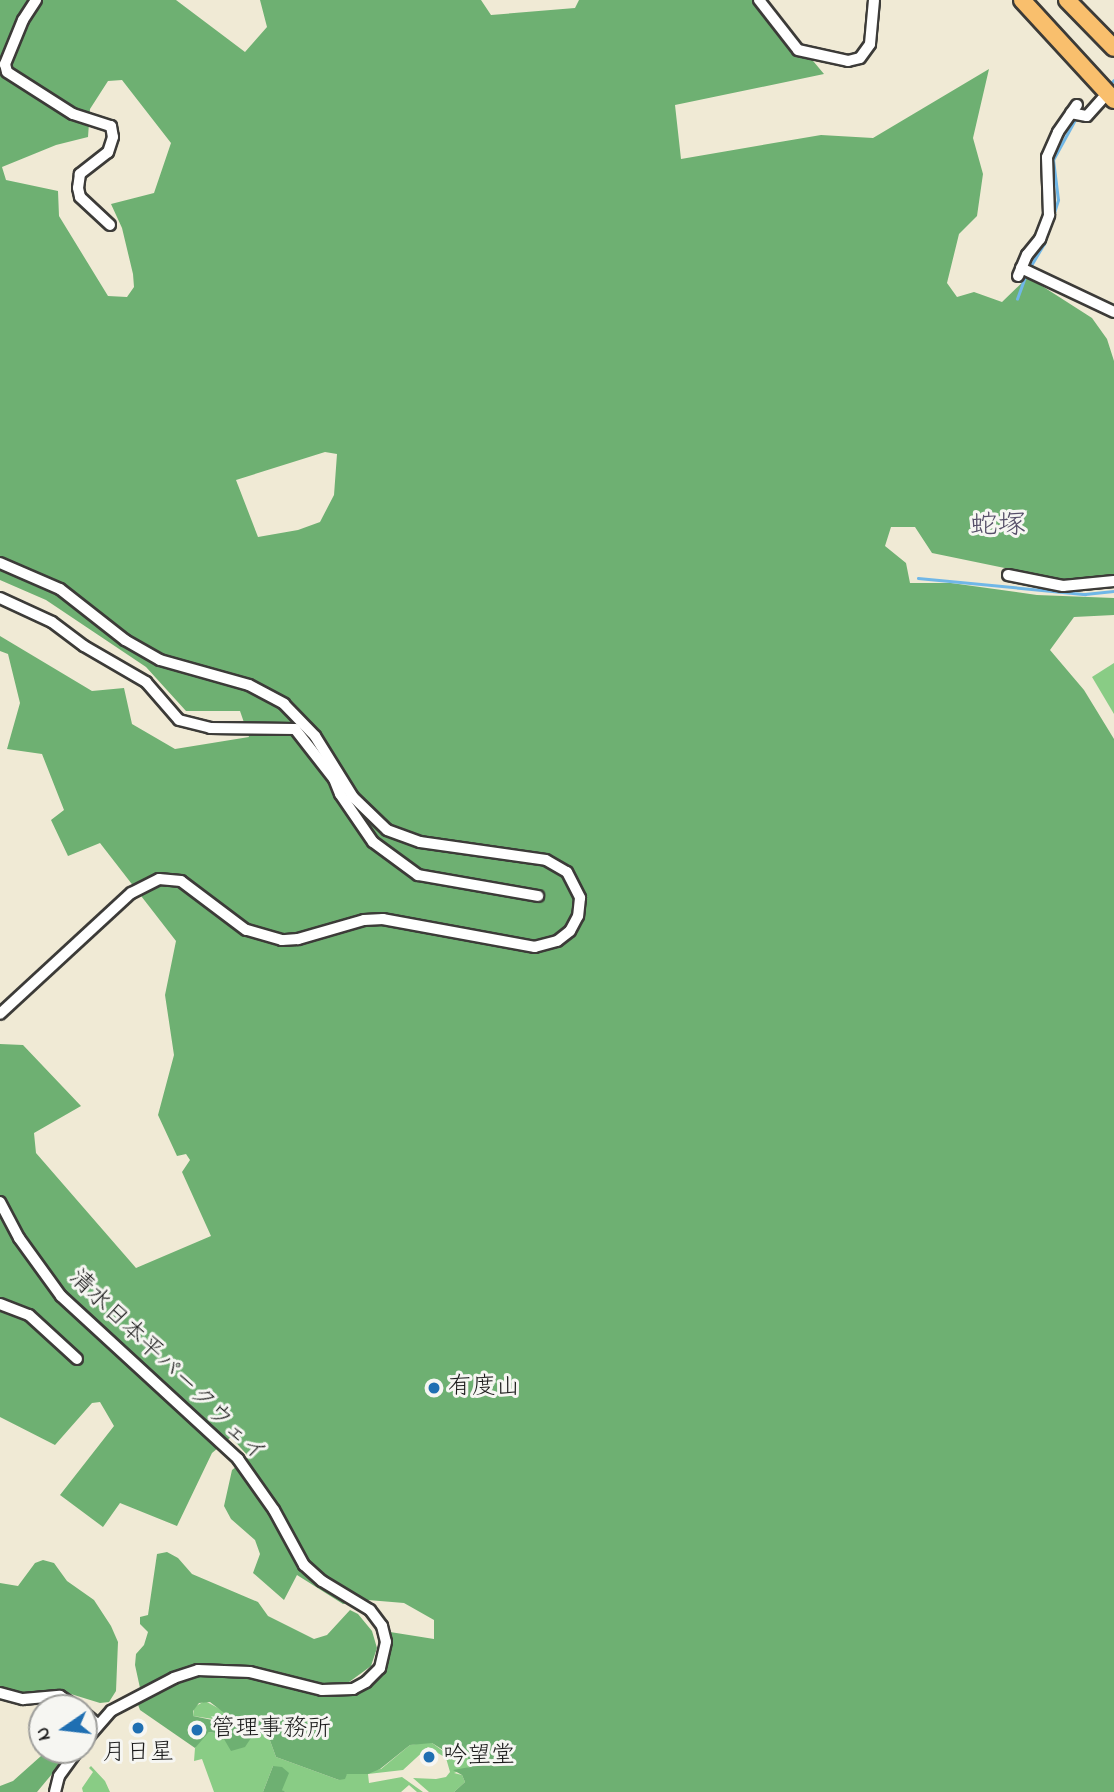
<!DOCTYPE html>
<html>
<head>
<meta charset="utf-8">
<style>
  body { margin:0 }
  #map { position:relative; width:1114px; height:1792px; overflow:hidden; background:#f0ead5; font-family:"Indie Flower","Klee One",sans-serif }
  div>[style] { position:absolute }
  .green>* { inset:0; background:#89cc85 }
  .forest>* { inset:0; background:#6eb072 }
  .stream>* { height:2.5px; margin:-1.25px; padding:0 1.25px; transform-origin:1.25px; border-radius:1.25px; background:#70b7e7 }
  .roads { filter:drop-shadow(2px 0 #3c3b38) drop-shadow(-2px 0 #3c3b38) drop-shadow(0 2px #3c3b38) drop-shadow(0 -2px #3c3b38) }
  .minor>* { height:10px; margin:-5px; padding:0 5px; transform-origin:5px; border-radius:5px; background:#fff }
  .highway>* { height:16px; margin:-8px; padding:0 8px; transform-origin:8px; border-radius:8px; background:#f9bf6d }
  .dots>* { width:19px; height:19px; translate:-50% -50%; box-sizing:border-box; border:4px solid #f6f6f2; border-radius:50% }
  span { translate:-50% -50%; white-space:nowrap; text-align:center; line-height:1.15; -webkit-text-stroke:6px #f6f6f2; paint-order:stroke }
  .street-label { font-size:24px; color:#1c1c1c }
  .poi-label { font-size:24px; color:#1c1c1c }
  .left { translate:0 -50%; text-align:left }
  .quarter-label { font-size:28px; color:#564f69 }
  .north { position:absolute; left:28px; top:1694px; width:70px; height:70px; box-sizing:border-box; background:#f6f6f2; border:2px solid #9f9f9c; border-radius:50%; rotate:256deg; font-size:19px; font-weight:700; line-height:28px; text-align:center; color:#1c1c1c }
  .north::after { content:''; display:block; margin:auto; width:24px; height:32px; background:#1f6fb2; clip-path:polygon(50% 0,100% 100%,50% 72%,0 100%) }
</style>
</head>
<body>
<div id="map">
  <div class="green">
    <i style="clip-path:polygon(1114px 663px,1114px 714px,1092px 677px)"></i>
    <i style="clip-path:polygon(205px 1701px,268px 1735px,276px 1757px,339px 1780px,347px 1774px,381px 1769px,410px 1745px,422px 1743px,432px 1743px,447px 1754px,466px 1752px,470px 1767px,454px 1773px,462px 1775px,465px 1782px,454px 1792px,429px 1792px,413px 1778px,436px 1779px,446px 1777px,450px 1772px,446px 1758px,428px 1747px,403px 1770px,368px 1774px,369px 1783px,402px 1777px,423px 1792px,417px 1792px,409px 1785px,401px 1792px,286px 1792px,281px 1790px,273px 1766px,263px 1792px,214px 1792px,202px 1759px,194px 1761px,195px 1748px,201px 1738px,209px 1732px,221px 1734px,213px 1719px,193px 1716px,194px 1707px)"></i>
    <i style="clip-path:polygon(91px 1766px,105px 1781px,110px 1792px,83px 1792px,82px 1788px,93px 1772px,89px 1768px)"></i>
  </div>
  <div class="forest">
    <i style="clip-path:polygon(evenodd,0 0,176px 0,245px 52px,267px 27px,260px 0,481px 0,491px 15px,575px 8px,579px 0,762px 0,824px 74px,675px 105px,681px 159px,821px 135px,873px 138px,989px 69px,973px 138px,983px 174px,977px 216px,959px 234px,947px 283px,957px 297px,974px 292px,1002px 302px,1028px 277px,1092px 318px,1107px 339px,1114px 361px,1114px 576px,1073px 582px,932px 553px,915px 527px,891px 527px,885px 546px,906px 563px,910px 583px,951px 583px,1037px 595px,1114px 598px,1114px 615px,1074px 617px,1050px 650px,1084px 690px,1114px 739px,1114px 1792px,454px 1792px,465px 1782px,462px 1775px,453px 1770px,470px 1767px,466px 1752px,451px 1755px,432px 1743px,410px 1745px,380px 1769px,368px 1774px,347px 1774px,345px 1779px,339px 1780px,276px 1757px,268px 1735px,261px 1733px,254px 1736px,210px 1702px,199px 1703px,193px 1711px,193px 1716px,232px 1724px,251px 1738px,245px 1747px,231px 1751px,221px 1734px,209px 1732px,195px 1748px,140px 1710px,137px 1702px,175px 1682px,205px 1674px,234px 1674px,332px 1697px,358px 1692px,385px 1664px,390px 1652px,390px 1632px,434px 1639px,434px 1620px,404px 1603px,368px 1600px,343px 1604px,297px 1575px,284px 1600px,253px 1573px,260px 1554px,255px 1540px,231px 1519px,224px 1506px,232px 1470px,249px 1457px,231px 1437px,212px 1453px,177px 1526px,120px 1503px,103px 1527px,60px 1495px,114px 1426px,100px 1402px,92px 1403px,55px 1445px,0 1417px,0 1044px,23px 1045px,81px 1106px,34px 1133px,36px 1153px,136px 1268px,211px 1236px,182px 1172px,190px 1160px,186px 1154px,177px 1156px,158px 1115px,174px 1055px,165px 995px,176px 941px,100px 843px,68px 856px,51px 820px,64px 810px,42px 754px,7px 749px,20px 703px,8px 654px,0 651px,0 636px,92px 691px,124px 688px,132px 724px,175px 749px,249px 737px,240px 711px,186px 711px,146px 667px,46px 600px,0 580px,0 0,122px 80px,171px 143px,154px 193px,111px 204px,122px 228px,133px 274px,134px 287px,127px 297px,108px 296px,59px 216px,58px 191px,6px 180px,2px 167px,56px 145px,88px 137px,90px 109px,108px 81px,122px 80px,0 0,325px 452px,337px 454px,334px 495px,320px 522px,298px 530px,258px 537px,236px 480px,325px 452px)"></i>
    <i style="clip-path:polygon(167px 1552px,178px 1558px,192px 1574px,258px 1602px,268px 1616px,314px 1639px,327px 1635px,350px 1610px,358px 1614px,372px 1631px,377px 1648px,371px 1666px,345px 1685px,330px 1685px,248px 1665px,200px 1665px,140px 1688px,135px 1665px,136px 1654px,144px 1645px,148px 1632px,140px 1624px,140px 1617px,148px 1615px,157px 1554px)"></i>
    <i style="clip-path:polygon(43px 1560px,54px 1563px,67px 1581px,94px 1600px,111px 1626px,118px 1642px,116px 1691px,109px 1702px,100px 1703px,61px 1691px,18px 1694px,0 1686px,0 1583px,18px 1586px,35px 1563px)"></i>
    <i style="clip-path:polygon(51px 1752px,62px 1762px,37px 1792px,0 1792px,0 1786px,13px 1781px,41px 1756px)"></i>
    <i style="clip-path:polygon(273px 1766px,282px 1767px,289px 1773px,282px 1790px,286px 1792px,263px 1792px)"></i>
  </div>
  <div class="stream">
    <i style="left:1108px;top:86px;width:8px;rotate:-45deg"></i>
    <i style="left:1083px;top:111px;width:22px;rotate:-43deg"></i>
    <i style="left:1030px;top:267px;width:27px;rotate:-59deg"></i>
    <i style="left:1044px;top:244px;width:46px;rotate:-72.3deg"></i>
    <i style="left:1058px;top:200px;width:40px;rotate:-97.1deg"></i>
    <i style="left:1053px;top:160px;width:48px;rotate:-61.3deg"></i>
    <i style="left:1017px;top:299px;width:29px;rotate:-70deg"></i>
    <i style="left:918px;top:578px;width:168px;rotate:5.5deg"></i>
    <i style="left:1085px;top:594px;width:29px;rotate:-6deg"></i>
  </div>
  <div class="roads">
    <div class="minor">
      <i style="left:36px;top:0;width:24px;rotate:123deg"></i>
      <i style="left:23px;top:20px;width:48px;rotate:112.2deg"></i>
      <i style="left:5px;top:64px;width:8px;rotate:76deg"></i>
      <i style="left:7px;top:72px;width:78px;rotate:32.5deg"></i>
      <i style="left:73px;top:114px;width:40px;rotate:18deg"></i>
      <i style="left:111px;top:126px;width:11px;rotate:80deg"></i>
      <i style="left:113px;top:137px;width:16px;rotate:108deg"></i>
      <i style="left:108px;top:152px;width:36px;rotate:142deg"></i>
      <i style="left:80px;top:174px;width:14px;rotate:98deg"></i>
      <i style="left:78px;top:188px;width:9px;rotate:77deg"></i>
      <i style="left:80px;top:197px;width:41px;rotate:43deg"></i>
      <i style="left:759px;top:0;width:63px;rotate:52deg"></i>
      <i style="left:798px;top:50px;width:51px;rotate:12.4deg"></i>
      <i style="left:848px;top:61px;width:12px;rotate:-14deg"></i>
      <i style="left:860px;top:58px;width:17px;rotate:-54deg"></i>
      <i style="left:870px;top:44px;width:44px;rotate:-84.8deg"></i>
      <i style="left:1071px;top:113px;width:16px;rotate:11deg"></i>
      <i style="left:1087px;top:116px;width:31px;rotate:-48deg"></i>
      <i style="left:1021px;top:268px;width:103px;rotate:25.3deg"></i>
      <i style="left:1018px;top:276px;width:23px;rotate:-67deg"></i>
      <i style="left:1027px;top:255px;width:21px;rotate:-51deg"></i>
      <i style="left:1040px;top:239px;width:26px;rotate:-69deg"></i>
      <i style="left:1049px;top:215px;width:58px;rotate:-92deg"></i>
      <i style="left:1047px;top:157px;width:27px;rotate:-66deg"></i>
      <i style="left:1058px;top:132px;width:33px;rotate:-55deg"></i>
      <i style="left:0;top:563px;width:65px;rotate:23.4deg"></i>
      <i style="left:60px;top:589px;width:83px;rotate:38.1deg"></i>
      <i style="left:125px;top:640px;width:40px;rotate:29.7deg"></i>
      <i style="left:160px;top:660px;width:92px;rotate:15.7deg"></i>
      <i style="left:249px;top:685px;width:40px;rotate:28deg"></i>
      <i style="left:284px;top:704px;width:45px;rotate:45.9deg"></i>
      <i style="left:315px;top:736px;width:72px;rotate:58.1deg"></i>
      <i style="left:353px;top:797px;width:47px;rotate:44.1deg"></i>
      <i style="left:387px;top:830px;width:35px;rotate:20deg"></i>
      <i style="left:420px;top:842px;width:127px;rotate:8.1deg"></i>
      <i style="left:546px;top:860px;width:24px;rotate:30deg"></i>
      <i style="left:567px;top:872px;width:29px;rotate:63deg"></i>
      <i style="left:580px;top:898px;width:18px;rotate:96deg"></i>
      <i style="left:578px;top:916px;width:17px;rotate:118deg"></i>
      <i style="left:570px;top:931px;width:16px;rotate:142deg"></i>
      <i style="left:557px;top:941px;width:23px;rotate:165deg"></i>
      <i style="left:535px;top:947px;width:155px;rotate:-169.6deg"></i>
      <i style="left:383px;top:919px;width:19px;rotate:177deg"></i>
      <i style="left:364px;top:920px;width:69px;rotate:163.9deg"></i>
      <i style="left:298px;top:939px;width:16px;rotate:176deg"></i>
      <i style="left:282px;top:940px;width:37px;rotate:-164deg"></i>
      <i style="left:246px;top:930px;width:81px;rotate:-143deg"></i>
      <i style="left:181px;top:881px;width:22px;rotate:-175deg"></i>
      <i style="left:159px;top:879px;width:31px;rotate:153deg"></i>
      <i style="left:131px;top:893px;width:178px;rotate:137.3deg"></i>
      <i style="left:1008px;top:575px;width:56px;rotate:11.3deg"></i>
      <i style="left:1063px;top:586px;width:51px;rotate:-5.6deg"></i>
      <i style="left:0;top:598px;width:57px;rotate:24.8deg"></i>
      <i style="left:52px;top:622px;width:40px;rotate:37deg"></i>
      <i style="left:84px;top:646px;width:72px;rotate:30.1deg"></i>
      <i style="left:146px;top:682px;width:50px;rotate:49deg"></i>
      <i style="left:179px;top:720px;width:32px;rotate:14deg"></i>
      <i style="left:210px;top:728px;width:85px;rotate:0.7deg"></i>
      <i style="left:295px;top:729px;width:63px;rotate:52deg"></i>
      <i style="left:334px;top:779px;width:16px;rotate:68deg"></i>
      <i style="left:340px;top:794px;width:58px;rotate:55.5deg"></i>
      <i style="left:373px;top:842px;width:56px;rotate:36.3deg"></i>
      <i style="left:418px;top:875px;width:122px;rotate:9.9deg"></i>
      <i style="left:0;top:1202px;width:41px;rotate:62.2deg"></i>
      <i style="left:19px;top:1238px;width:72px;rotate:54.1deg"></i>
      <i style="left:61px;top:1296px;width:241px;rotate:42.6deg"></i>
      <i style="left:238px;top:1459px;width:62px;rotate:54.8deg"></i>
      <i style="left:274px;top:1510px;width:63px;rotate:61.4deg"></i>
      <i style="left:304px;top:1565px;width:24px;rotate:42deg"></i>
      <i style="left:322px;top:1581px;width:56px;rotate:31.1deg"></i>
      <i style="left:370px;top:1610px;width:20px;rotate:53deg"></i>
      <i style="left:382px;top:1626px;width:16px;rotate:76deg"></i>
      <i style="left:386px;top:1642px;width:27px;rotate:103deg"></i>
      <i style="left:380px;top:1668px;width:20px;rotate:135deg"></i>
      <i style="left:366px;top:1682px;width:15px;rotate:152deg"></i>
      <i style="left:353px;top:1689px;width:31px;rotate:178deg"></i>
      <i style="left:322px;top:1690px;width:74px;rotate:-166deg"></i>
      <i style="left:250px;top:1672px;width:52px;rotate:-177.8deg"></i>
      <i style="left:198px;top:1670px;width:25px;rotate:162deg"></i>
      <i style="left:174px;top:1678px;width:71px;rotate:152.4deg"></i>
      <i style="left:111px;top:1711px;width:41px;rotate:131.1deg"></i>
      <i style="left:0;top:1304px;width:31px;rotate:21deg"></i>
      <i style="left:29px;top:1315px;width:65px;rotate:42.5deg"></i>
      <i style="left:0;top:1693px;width:24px;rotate:15deg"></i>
      <i style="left:23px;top:1699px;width:37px;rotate:-5deg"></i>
      <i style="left:60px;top:1696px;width:22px;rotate:34deg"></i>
      <i style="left:84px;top:1713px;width:17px;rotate:40deg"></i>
      <i style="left:55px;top:1792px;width:16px;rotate:-76deg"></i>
      <i style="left:59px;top:1776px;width:32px;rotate:-54deg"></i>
    </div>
    <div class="highway">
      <i style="left:1022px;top:0;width:136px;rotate:47.4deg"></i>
      <i style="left:1067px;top:0;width:67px;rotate:45.6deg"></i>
    </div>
  </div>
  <div class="dots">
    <i style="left:434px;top:1388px;background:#1f6fb2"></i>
    <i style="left:138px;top:1728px;background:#1f6fb2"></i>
    <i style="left:197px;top:1730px;background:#1f6fb2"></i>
    <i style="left:429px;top:1757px;background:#1f6fb2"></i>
  </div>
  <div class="street-label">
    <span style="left:167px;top:1366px;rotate:44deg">清水日本平パークウェイ</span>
  </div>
  <div class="poi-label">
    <span class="left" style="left:448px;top:1388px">有度山</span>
    <span class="left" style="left:211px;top:1730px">管理事務所</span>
    <span style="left:138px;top:1754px">月日星</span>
    <span class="left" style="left:443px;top:1757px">吟望堂</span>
  </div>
  <div class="quarter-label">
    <span style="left:998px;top:527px">蛇塚</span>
  </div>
  <div class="north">N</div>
</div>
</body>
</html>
